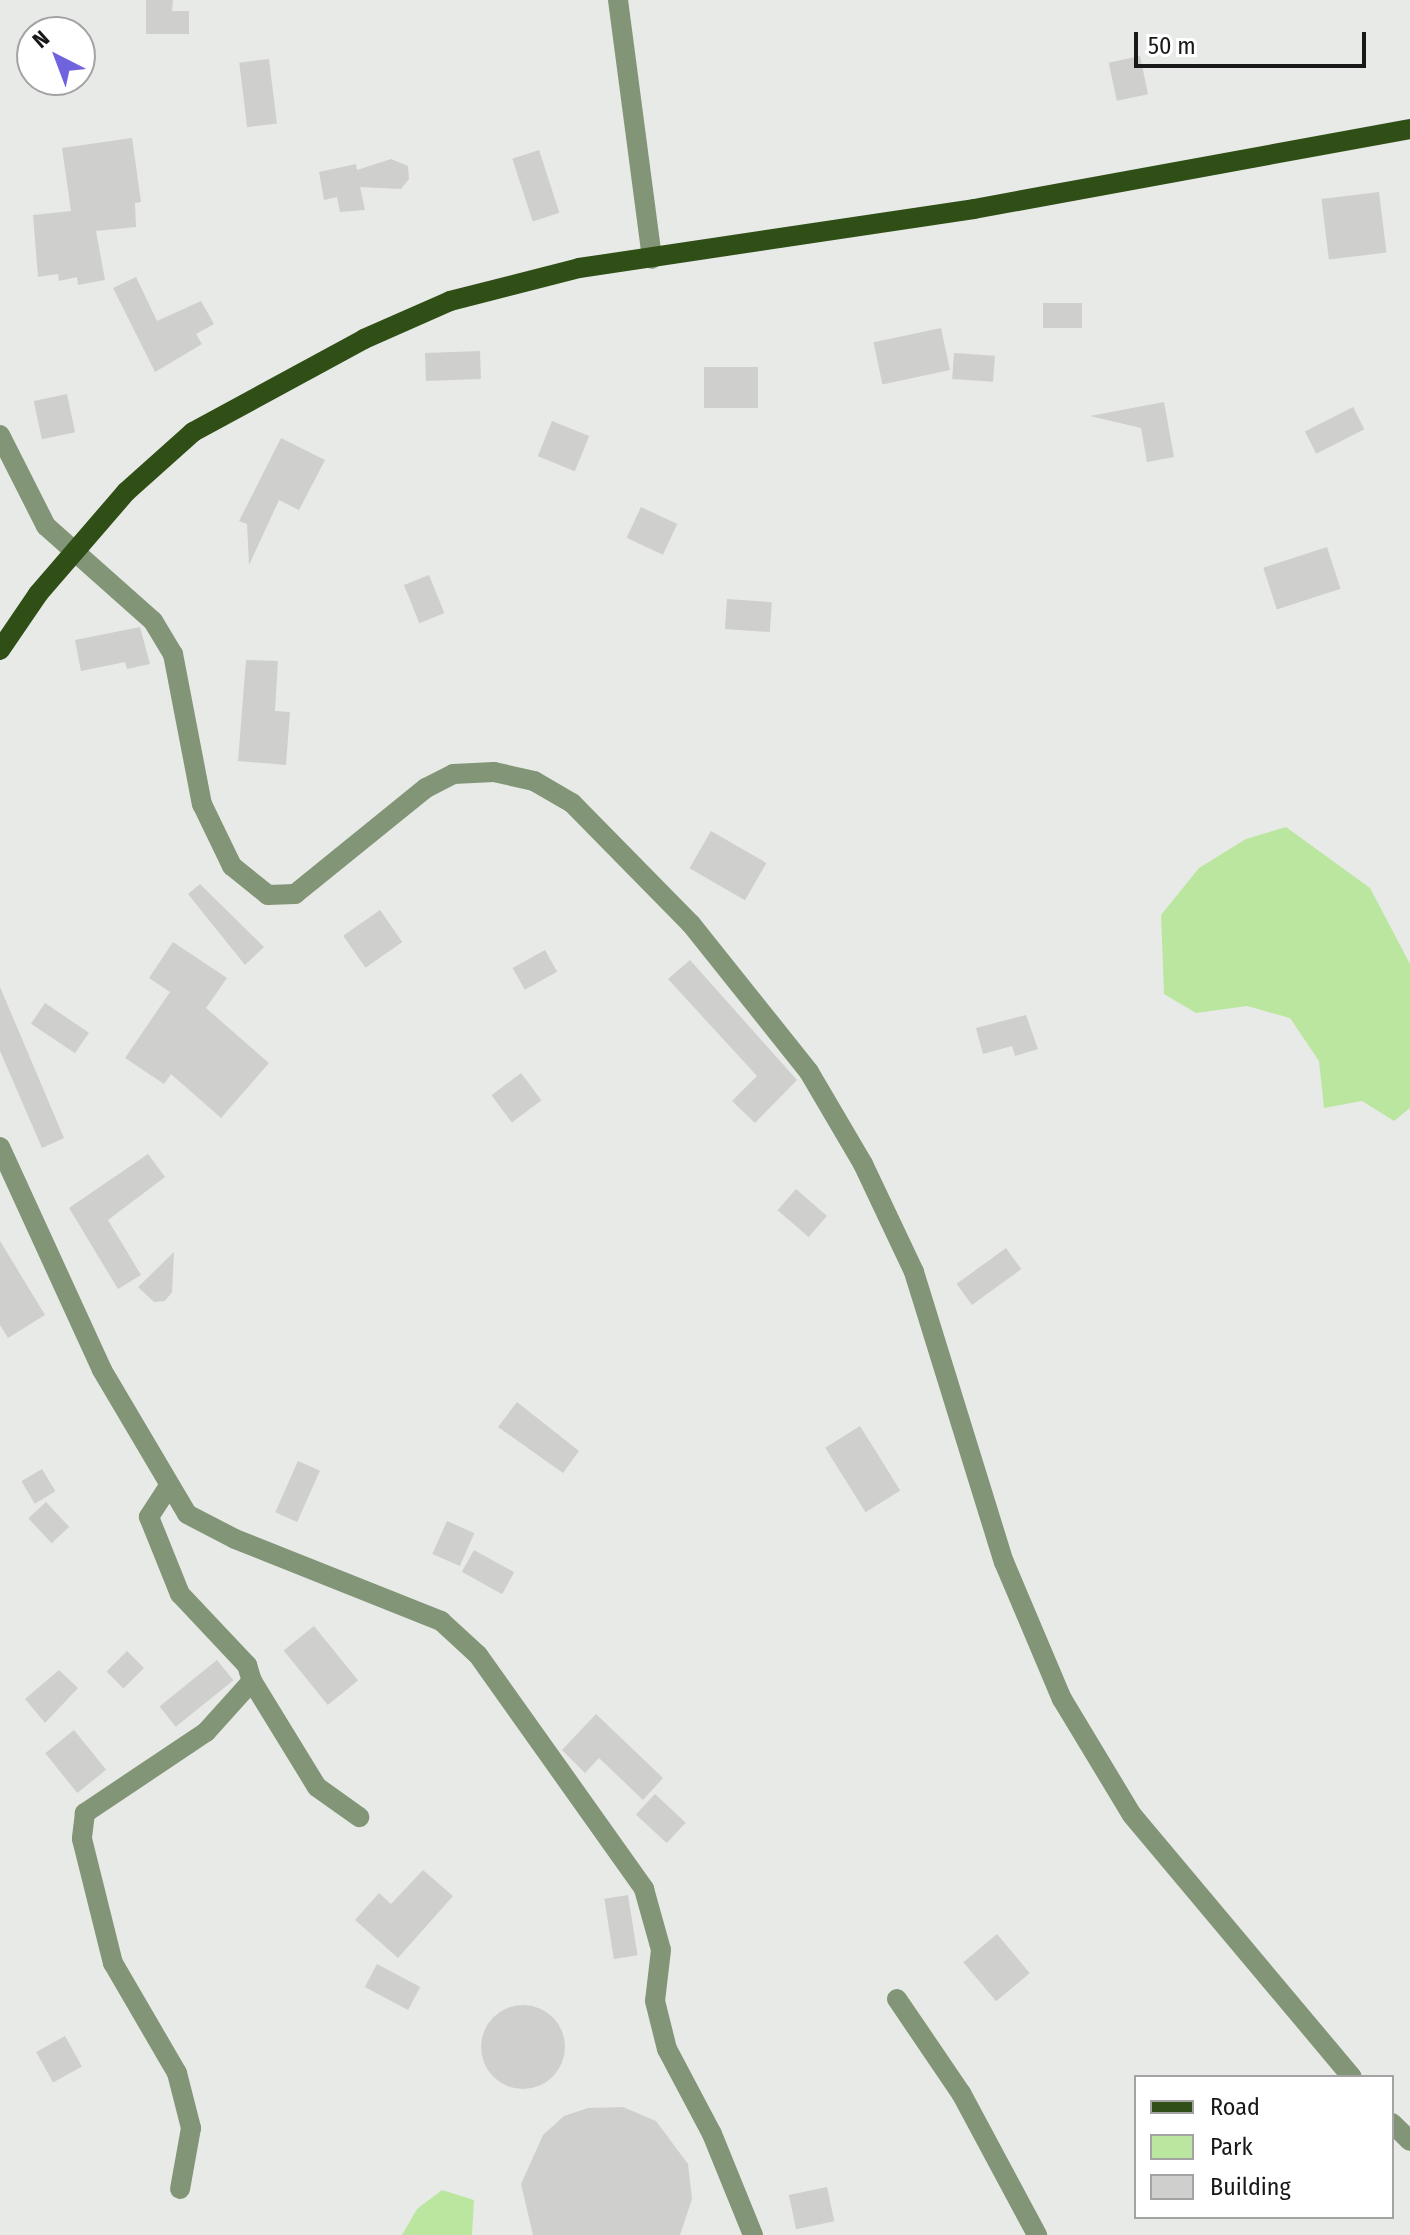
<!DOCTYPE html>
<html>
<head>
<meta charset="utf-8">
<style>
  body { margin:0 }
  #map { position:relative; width:1410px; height:2235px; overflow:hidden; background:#e8eae7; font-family:"Fira Sans Condensed",sans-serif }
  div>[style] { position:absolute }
  .green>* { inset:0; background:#bbe69f }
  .building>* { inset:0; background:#cfd0ce; transform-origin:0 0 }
  .round { border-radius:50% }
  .minor>* { height:20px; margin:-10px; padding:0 10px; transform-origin:10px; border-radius:10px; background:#829577 }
  .major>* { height:20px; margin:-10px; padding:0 10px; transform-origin:10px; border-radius:10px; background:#304f17 }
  span { translate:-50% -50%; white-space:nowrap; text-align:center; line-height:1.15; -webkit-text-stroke:6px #fff; paint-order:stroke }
  .legend { position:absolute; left:1134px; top:2075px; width:260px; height:144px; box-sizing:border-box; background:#fff; border:2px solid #a2a3a2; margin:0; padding:10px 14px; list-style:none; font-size:24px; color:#171817 }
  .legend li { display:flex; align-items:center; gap:16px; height:40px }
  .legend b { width:40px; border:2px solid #a2a3a2 }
  .north { position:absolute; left:16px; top:16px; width:80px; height:80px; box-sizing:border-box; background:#fff; border:2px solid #a2a3a2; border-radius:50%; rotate:318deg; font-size:22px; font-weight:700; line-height:32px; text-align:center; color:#171817 }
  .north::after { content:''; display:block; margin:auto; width:28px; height:36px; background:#7064de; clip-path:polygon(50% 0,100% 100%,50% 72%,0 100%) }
  .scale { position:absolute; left:1134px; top:32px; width:232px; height:36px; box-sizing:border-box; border:4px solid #171817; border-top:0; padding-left:10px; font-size:24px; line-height:28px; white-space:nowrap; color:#171817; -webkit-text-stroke:6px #fff; paint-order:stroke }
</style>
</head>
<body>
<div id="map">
  <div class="green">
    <i style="clip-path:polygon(1286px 827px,1370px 888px,1410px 964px,1410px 1108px,1394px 1121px,1362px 1101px,1324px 1108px,1319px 1061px,1290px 1018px,1247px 1006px,1196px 1013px,1164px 994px,1161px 915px,1199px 868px,1246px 839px)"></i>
    <i style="clip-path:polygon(442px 2190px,474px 2200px,472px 2235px,402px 2235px,417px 2209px)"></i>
  </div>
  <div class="building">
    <i style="clip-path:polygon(146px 0,173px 0,172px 11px,189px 11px,189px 34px,146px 34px)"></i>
    <i style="left:1140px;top:56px;width:39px;height:32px;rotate:78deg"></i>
    <i style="left:269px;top:59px;width:65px;height:30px;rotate:83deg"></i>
    <i style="clip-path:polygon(132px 138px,141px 202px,135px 203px,136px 227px,96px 231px,105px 280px,78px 285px,77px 277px,59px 281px,58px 274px,38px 277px,33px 215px,71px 211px,62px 148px)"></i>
    <i style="left:539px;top:150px;width:66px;height:28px;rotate:72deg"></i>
    <i style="clip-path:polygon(391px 159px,408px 166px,409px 179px,401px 189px,360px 187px,365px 210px,340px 212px,337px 197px,324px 200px,319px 172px,356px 164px,357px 170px)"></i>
    <i style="left:1379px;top:192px;width:61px;height:58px;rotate:83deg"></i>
    <i style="clip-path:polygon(136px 277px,157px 321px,201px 301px,214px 324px,196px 334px,202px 344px,155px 372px,113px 288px)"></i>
    <i style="left:1043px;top:303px;width:39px;height:25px"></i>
    <i style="left:941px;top:328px;width:43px;height:69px;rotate:78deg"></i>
    <i style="left:480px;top:351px;width:28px;height:55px;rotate:88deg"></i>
    <i style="left:954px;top:353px;width:41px;height:26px;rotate:4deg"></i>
    <i style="left:704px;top:367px;width:54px;height:41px"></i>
    <i style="left:67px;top:394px;width:39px;height:34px;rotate:78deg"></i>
    <i style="clip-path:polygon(1164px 402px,1174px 457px,1147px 462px,1141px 428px,1090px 416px)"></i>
    <i style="left:1353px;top:407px;width:25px;height:54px;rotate:63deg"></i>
    <i style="left:552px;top:421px;width:40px;height:38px;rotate:22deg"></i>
    <i style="clip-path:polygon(281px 438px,325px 460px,299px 510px,279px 500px,249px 565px,247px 524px,239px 521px)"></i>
    <i style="left:641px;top:507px;width:40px;height:34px;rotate:25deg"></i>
    <i style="left:1327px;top:547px;width:44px;height:67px;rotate:72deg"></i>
    <i style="left:429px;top:575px;width:41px;height:27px;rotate:68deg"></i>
    <i style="left:727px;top:599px;width:45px;height:30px;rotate:4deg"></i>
    <i style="clip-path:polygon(140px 627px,150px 664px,127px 669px,125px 662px,81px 671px,75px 640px)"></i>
    <i style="clip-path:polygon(246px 660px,278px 661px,275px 711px,290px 712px,286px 765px,238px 761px)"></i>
    <i style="left:711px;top:831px;width:64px;height:43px;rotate:30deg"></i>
    <i style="clip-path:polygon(200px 884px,264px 947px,245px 965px,188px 894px)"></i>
    <i style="left:380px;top:910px;width:39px;height:45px;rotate:55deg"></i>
    <i style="clip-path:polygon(173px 942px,227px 978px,206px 1008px,269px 1063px,221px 1118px,171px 1074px,164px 1084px,125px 1058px,170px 992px,149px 978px)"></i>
    <i style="left:545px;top:950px;width:25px;height:37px;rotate:61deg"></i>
    <i style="clip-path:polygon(690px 960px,797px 1080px,755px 1123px,732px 1101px,757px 1076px,668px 979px)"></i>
    <i style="clip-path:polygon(0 987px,64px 1138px,42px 1148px,0 1051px)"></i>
    <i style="left:45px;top:1003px;width:53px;height:25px;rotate:34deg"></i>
    <i style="clip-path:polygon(1026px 1015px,1038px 1049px,1015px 1056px,1012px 1046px,983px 1054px,976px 1028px)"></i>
    <i style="left:521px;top:1073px;width:34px;height:37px;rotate:53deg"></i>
    <i style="clip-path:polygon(148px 1154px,165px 1177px,108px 1220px,141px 1275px,118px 1289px,69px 1208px)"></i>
    <i style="left:796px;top:1189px;width:41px;height:28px;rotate:41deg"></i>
    <i style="clip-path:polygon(0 1241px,45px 1315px,8px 1338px,0 1325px)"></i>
    <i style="left:1006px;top:1248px;width:26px;height:61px;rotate:54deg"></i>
    <i style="clip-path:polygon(174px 1252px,172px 1292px,165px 1301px,154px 1302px,138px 1287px)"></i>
    <i style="clip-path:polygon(517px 1402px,579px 1451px,563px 1473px,498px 1427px)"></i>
    <i style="left:860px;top:1426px;width:76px;height:41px;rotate:58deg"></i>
    <i style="left:298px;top:1461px;width:24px;height:56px;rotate:24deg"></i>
    <i style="left:42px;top:1469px;width:26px;height:24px;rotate:59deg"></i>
    <i style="left:46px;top:1502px;width:34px;height:24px;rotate:47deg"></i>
    <i style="left:447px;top:1521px;width:30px;height:36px;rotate:24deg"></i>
    <i style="left:474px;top:1550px;width:46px;height:25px;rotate:29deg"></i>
    <i style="left:314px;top:1626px;width:70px;height:39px;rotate:51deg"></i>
    <i style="left:127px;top:1651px;width:24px;height:29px;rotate:45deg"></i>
    <i style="left:217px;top:1660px;width:26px;height:74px;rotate:51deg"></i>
    <i style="clip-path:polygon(59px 1670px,78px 1688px,45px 1723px,25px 1699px)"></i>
    <i style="clip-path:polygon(596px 1714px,663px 1778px,643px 1800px,599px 1758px,585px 1773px,562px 1750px)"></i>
    <i style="left:74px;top:1730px;width:51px;height:37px;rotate:51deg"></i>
    <i style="left:655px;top:1794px;width:42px;height:28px;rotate:43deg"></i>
    <i style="clip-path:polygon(423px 1870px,453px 1896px,398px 1958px,355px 1920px,379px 1893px,391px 1904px)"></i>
    <i style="left:628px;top:1895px;width:61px;height:24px;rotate:81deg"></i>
    <i style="left:997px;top:1934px;width:51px;height:44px;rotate:50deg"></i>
    <i style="left:377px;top:1964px;width:49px;height:26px;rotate:28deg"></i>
    <i class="round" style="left:481px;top:2005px;width:84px;height:84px"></i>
    <i style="left:65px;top:2036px;width:35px;height:33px;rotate:61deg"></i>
    <i style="clip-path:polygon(623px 2107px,656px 2121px,688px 2164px,692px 2199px,680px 2235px,533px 2235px,521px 2184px,543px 2135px,564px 2116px,588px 2108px)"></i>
    <i style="left:827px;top:2187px;width:35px;height:39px;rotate:78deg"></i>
  </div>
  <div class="minor">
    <i style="left:618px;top:0;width:261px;rotate:82.5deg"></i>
    <i style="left:0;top:435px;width:102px;rotate:63.2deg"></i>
    <i style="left:46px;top:526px;width:143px;rotate:41.6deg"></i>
    <i style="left:153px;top:621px;width:39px;rotate:59deg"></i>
    <i style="left:173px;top:654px;width:153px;rotate:79.1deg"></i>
    <i style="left:202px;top:804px;width:69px;rotate:64.2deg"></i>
    <i style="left:232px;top:866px;width:46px;rotate:38.9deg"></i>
    <i style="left:268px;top:895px;width:27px;rotate:-2deg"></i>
    <i style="left:295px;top:894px;width:169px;rotate:-39deg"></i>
    <i style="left:426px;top:788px;width:30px;rotate:-27deg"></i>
    <i style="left:453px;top:774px;width:41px;rotate:-2.8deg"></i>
    <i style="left:494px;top:772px;width:41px;rotate:12.7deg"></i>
    <i style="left:534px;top:781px;width:44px;rotate:30.1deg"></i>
    <i style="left:572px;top:803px;width:170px;rotate:45.5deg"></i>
    <i style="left:691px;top:924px;width:189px;rotate:51.4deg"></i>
    <i style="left:809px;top:1072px;width:107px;rotate:59.6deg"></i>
    <i style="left:863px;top:1164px;width:119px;rotate:64.7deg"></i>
    <i style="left:914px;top:1272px;width:304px;rotate:72.8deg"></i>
    <i style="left:1004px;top:1562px;width:149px;rotate:67.1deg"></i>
    <i style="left:1062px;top:1699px;width:135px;rotate:58.9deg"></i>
    <i style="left:1132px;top:1815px;width:342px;rotate:50deg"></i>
    <i style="left:0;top:1147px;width:245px;rotate:65.4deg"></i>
    <i style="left:102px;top:1370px;width:167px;rotate:59.4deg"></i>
    <i style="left:187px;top:1514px;width:54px;rotate:27.5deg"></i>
    <i style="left:235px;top:1539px;width:222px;rotate:21.7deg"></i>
    <i style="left:441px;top:1621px;width:50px;rotate:42.6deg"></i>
    <i style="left:478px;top:1655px;width:287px;rotate:54.6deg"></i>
    <i style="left:644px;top:1889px;width:63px;rotate:74.4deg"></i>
    <i style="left:661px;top:1950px;width:51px;rotate:96.7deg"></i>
    <i style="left:655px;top:2001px;width:49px;rotate:76deg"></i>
    <i style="left:667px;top:2049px;width:96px;rotate:62.1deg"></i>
    <i style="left:712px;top:2134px;width:109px;rotate:67.9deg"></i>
    <i style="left:169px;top:1486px;width:37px;rotate:123deg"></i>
    <i style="left:149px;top:1517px;width:83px;rotate:68.1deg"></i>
    <i style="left:180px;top:1594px;width:98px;rotate:46.7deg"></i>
    <i style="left:247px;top:1665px;width:17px;rotate:73deg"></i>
    <i style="left:252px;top:1681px;width:69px;rotate:132deg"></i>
    <i style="left:206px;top:1732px;width:146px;rotate:146.2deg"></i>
    <i style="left:85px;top:1813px;width:26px;rotate:97deg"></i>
    <i style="left:82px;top:1839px;width:128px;rotate:76deg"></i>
    <i style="left:113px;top:1963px;width:127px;rotate:59.8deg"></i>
    <i style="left:177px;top:2073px;width:57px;rotate:75.7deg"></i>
    <i style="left:191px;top:2128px;width:62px;rotate:100.2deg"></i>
    <i style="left:252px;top:1681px;width:124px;rotate:58.5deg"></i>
    <i style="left:317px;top:1787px;width:52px;rotate:35.5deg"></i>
    <i style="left:897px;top:1999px;width:114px;rotate:55.8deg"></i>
    <i style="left:961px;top:2093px;width:161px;rotate:61.8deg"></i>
    <i style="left:1392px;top:2123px;width:25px;rotate:45deg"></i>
  </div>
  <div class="major">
    <i style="left:0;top:650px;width:68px;rotate:-55.8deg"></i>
    <i style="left:38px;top:594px;width:135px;rotate:-49.2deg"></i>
    <i style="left:126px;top:492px;width:90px;rotate:-41.8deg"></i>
    <i style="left:193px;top:432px;width:195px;rotate:-28.5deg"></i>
    <i style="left:364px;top:339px;width:94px;rotate:-23.8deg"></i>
    <i style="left:450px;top:301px;width:133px;rotate:-14.3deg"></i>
    <i style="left:579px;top:268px;width:399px;rotate:-8.5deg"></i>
    <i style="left:974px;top:209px;width:443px;rotate:-10.4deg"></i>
  </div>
  <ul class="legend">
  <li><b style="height:10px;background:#304f17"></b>Road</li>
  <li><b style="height:22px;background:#bbe69f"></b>Park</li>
  <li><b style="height:22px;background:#cfd0ce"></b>Building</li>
  </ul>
  <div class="north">N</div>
  <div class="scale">50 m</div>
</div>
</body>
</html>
